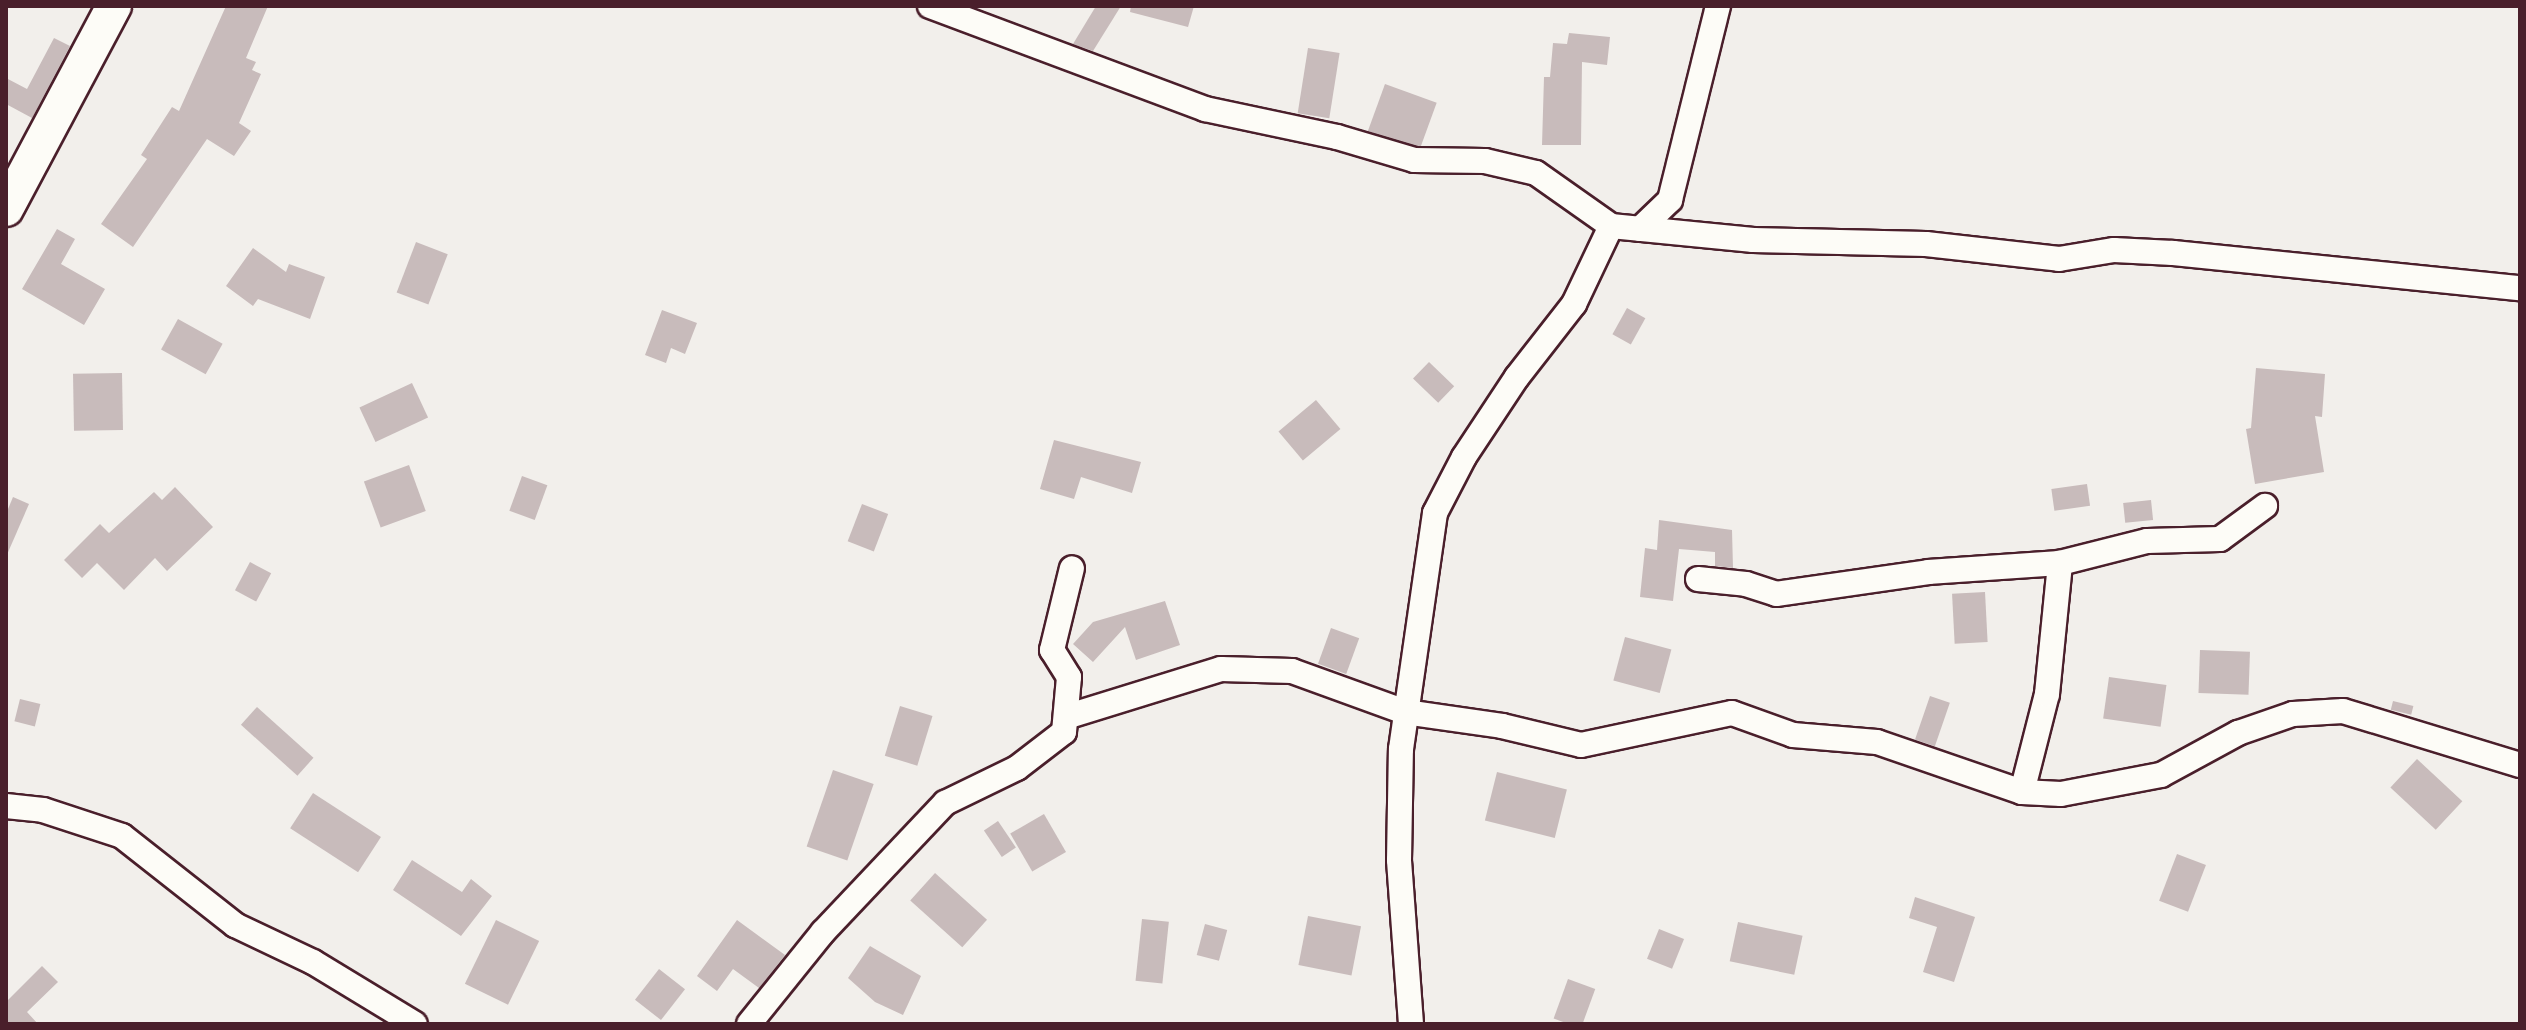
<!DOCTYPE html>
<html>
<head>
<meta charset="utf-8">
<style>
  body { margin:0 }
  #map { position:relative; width:2526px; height:1030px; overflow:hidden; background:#f2efeb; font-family:"Comic Neue",sans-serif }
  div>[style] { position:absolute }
  .building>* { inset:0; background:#c8bbbb; transform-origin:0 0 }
  .roads { filter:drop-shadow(2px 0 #4a1f2b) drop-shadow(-2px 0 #4a1f2b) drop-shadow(0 2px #4a1f2b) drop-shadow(0 -2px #4a1f2b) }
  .minor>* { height:24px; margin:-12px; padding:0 12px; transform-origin:12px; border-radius:12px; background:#fdfcf7 }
  .secondary>* { height:34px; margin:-17px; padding:0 17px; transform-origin:17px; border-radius:17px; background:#fdfcf7 }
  span { translate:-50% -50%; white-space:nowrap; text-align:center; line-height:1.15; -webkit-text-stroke:6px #fdfcf7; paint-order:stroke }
  .frame { position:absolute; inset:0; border:8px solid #4a1f2b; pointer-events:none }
</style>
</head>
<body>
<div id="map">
  <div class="building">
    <i style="clip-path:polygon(226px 6px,268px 6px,246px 58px,256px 62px,252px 70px,261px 74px,239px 123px,251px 131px,234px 156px,207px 139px,133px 247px,101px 224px,147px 159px,141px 155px,172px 107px,179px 111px)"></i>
    <i style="clip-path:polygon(1096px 6px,1121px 6px,1093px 51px,1073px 44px)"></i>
    <i style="clip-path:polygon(1131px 6px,1194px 6px,1188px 27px,1130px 12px)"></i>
    <i style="clip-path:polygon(1569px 33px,1610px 37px,1607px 65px,1582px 62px,1581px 145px,1542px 145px,1544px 77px,1550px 77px,1553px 43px,1567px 44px)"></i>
    <i style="clip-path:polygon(54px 38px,70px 46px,32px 118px,6px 104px,6px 78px,27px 89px)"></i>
    <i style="left:1308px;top:48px;width:32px;height:66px;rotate:9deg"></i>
    <i style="left:1385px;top:84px;width:55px;height:50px;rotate:20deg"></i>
    <i style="clip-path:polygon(57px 229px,75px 239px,61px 264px,105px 289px,84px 325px,22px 289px)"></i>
    <i style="left:416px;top:242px;width:34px;height:54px;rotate:21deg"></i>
    <i style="clip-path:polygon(253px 248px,286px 272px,289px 264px,325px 277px,310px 319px,258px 299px,253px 306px,226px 286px)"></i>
    <i style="left:1627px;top:308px;width:21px;height:30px;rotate:29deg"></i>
    <i style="clip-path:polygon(662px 310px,697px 323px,685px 354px,671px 348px,666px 363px,645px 355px)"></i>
    <i style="left:178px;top:319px;width:51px;height:35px;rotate:29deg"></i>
    <i style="left:1429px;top:362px;width:35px;height:23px;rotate:44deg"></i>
    <i style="clip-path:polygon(2256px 368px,2325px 374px,2322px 417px,2315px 416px,2324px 472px,2255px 484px,2246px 429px,2251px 428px)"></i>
    <i style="left:122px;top:373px;width:57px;height:49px;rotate:89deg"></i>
    <i style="left:412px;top:383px;width:38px;height:58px;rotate:65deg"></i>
    <i style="left:1316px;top:400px;width:38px;height:49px;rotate:50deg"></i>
    <i style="clip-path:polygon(1054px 440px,1141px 462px,1132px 493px,1081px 477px,1074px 499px,1040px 489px)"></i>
    <i style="left:409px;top:465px;width:49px;height:48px;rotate:70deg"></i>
    <i style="left:522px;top:476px;width:27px;height:37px;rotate:20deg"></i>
    <i style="left:2087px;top:484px;width:22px;height:36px;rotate:82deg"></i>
    <i style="clip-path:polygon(175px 487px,213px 527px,167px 571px,155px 558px,124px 590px,97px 563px,82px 578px,64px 560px,100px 524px,109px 533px,154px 492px,162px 500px)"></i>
    <i style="clip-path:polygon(13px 497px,29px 504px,6px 557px,6px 514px)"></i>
    <i style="left:2151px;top:500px;width:20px;height:28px;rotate:84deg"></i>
    <i style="left:862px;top:504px;width:28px;height:40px;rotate:21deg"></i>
    <i style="clip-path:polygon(1659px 520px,1732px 530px,1733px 568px,1715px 566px,1715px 552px,1679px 549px,1673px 601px,1640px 597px,1645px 548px,1657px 550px)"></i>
    <i style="left:250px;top:562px;width:24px;height:32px;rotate:28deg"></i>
    <i style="left:1985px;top:592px;width:50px;height:33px;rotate:87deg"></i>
    <i style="clip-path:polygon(1165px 601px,1180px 645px,1136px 660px,1125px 627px,1093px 662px,1073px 644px,1093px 622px)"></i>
    <i style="left:1331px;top:628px;width:30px;height:38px;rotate:20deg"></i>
    <i style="left:1625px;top:637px;width:48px;height:45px;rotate:15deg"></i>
    <i style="left:2200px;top:650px;width:50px;height:43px;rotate:2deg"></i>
    <i style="left:2109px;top:677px;width:58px;height:42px;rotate:8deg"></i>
    <i style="left:1930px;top:696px;width:21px;height:46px;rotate:19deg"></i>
    <i style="left:20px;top:699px;width:21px;height:23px;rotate:14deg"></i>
    <i style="left:2393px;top:701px;width:21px;height:9px;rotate:14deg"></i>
    <i style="left:900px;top:706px;width:34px;height:52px;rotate:17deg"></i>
    <i style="left:257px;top:707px;width:76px;height:24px;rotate:42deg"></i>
    <i style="left:2417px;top:759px;width:62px;height:39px;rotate:43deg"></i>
    <i style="left:833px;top:770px;width:43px;height:81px;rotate:19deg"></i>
    <i style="left:1497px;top:772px;width:72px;height:50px;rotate:14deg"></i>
    <i style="left:313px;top:793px;width:81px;height:42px;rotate:33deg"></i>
    <i style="left:1044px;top:814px;width:44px;height:39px;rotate:60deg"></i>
    <i style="left:998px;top:821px;width:32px;height:17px;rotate:56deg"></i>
    <i style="left:2177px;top:854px;width:31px;height:50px;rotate:21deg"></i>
    <i style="clip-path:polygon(412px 860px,462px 892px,471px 879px,492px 896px,461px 936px,393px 890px)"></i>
    <i style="left:935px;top:873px;width:70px;height:37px;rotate:42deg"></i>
    <i style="clip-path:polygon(1915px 897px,1975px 917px,1954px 982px,1923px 972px,1937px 927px,1909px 918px)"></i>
    <i style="left:1308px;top:916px;width:54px;height:50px;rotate:11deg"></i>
    <i style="left:1142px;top:919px;width:27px;height:62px;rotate:6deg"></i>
    <i style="left:496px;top:920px;width:48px;height:71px;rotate:26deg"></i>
    <i style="clip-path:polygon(737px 920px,785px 955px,759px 988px,733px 969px,717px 991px,697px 976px)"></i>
    <i style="left:1738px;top:922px;width:66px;height:40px;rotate:12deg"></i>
    <i style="left:1205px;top:924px;width:23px;height:32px;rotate:15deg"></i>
    <i style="left:1659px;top:929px;width:27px;height:32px;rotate:22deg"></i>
    <i style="clip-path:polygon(870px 946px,921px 976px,903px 1015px,875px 1002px,848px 978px)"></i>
    <i style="clip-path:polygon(42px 966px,58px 982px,27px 1012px,38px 1024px,6px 1024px,6px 1002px)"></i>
    <i style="left:659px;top:969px;width:33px;height:39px;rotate:38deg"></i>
    <i style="left:1568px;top:979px;width:29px;height:42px;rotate:20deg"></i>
  </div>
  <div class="roads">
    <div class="minor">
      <i style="left:930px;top:6px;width:294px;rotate:20.5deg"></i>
      <i style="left:1205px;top:109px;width:135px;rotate:12deg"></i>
      <i style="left:1337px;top:137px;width:80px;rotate:16.6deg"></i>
      <i style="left:1414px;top:160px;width:71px;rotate:0.8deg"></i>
      <i style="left:1485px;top:161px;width:52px;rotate:13.2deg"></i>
      <i style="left:1536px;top:173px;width:92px;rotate:35.2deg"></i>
      <i style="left:1611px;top:226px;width:143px;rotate:5.6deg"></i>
      <i style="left:1753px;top:240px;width:173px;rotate:1.3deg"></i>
      <i style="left:1926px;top:244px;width:134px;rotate:6.4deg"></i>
      <i style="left:2059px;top:259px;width:56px;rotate:-9.3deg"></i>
      <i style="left:2114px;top:250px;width:59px;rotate:2.9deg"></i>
      <i style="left:2173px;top:253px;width:349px;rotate:5.8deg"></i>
      <i style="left:1640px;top:229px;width:42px;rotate:-44deg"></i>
      <i style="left:1670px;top:200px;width:200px;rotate:-76.1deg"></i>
      <i style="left:1698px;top:579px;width:48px;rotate:5.9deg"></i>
      <i style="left:1746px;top:584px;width:32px;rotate:18deg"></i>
      <i style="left:1776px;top:594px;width:154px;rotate:-8.2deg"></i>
      <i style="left:1928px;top:572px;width:132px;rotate:-3.9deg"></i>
      <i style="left:2060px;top:563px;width:90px;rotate:-14.2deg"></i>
      <i style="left:2147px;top:541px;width:73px;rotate:-1.6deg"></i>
      <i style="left:2220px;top:539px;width:56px;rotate:-36.3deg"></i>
      <i style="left:1069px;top:716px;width:159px;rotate:-17.2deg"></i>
      <i style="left:1221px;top:669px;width:71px;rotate:1.6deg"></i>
      <i style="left:1292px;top:671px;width:120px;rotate:19.9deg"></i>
      <i style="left:1405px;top:712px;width:98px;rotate:8.2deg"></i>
      <i style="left:1502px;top:726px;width:81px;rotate:13.5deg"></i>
      <i style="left:1581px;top:745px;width:154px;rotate:-12deg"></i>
      <i style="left:1732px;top:713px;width:65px;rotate:19.8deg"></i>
      <i style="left:1793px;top:735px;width:84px;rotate:4.8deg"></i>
      <i style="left:1877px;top:742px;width:153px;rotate:19deg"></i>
      <i style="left:2022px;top:792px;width:39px;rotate:3deg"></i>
      <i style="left:2061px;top:794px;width:102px;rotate:-10.8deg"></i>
      <i style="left:2161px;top:775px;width:88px;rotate:-28.6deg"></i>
      <i style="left:2238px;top:733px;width:58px;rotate:-19.1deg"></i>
      <i style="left:2293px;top:714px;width:50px;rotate:-3.4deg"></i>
      <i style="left:2343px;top:711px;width:185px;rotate:17deg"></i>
      <i style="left:2022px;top:792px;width:101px;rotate:-75.7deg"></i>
      <i style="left:2047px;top:694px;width:132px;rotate:-84.3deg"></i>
      <i style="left:6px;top:806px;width:37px;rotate:6deg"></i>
      <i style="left:43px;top:810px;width:83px;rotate:18.2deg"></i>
      <i style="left:122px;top:836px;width:144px;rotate:38.2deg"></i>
      <i style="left:235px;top:925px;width:86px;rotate:25.4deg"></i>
      <i style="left:313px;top:962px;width:119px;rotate:31.3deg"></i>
      <i style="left:749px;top:1024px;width:118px;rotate:-51.2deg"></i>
      <i style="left:823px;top:932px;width:178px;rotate:-46.6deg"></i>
      <i style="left:945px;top:803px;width:80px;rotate:-25.9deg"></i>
      <i style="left:1017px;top:768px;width:59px;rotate:-37.5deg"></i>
      <i style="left:1064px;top:732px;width:55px;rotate:-84.8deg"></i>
      <i style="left:1069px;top:677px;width:32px;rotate:-122deg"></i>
      <i style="left:1052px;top:650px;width:84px;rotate:-76.3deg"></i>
      <i style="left:1411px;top:1024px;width:164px;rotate:-94.2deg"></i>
      <i style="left:1399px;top:860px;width:111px;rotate:-89deg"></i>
      <i style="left:1401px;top:749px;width:238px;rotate:-81.8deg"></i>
      <i style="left:1435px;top:513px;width:63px;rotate:-62.6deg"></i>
      <i style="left:1464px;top:457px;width:96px;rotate:-56.5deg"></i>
      <i style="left:1517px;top:377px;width:93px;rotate:-52deg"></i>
      <i style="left:1574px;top:304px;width:86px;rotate:-64.6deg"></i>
    </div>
    <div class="secondary">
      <i style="left:6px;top:209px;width:230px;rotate:-62deg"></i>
    </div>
  </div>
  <div class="frame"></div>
</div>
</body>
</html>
